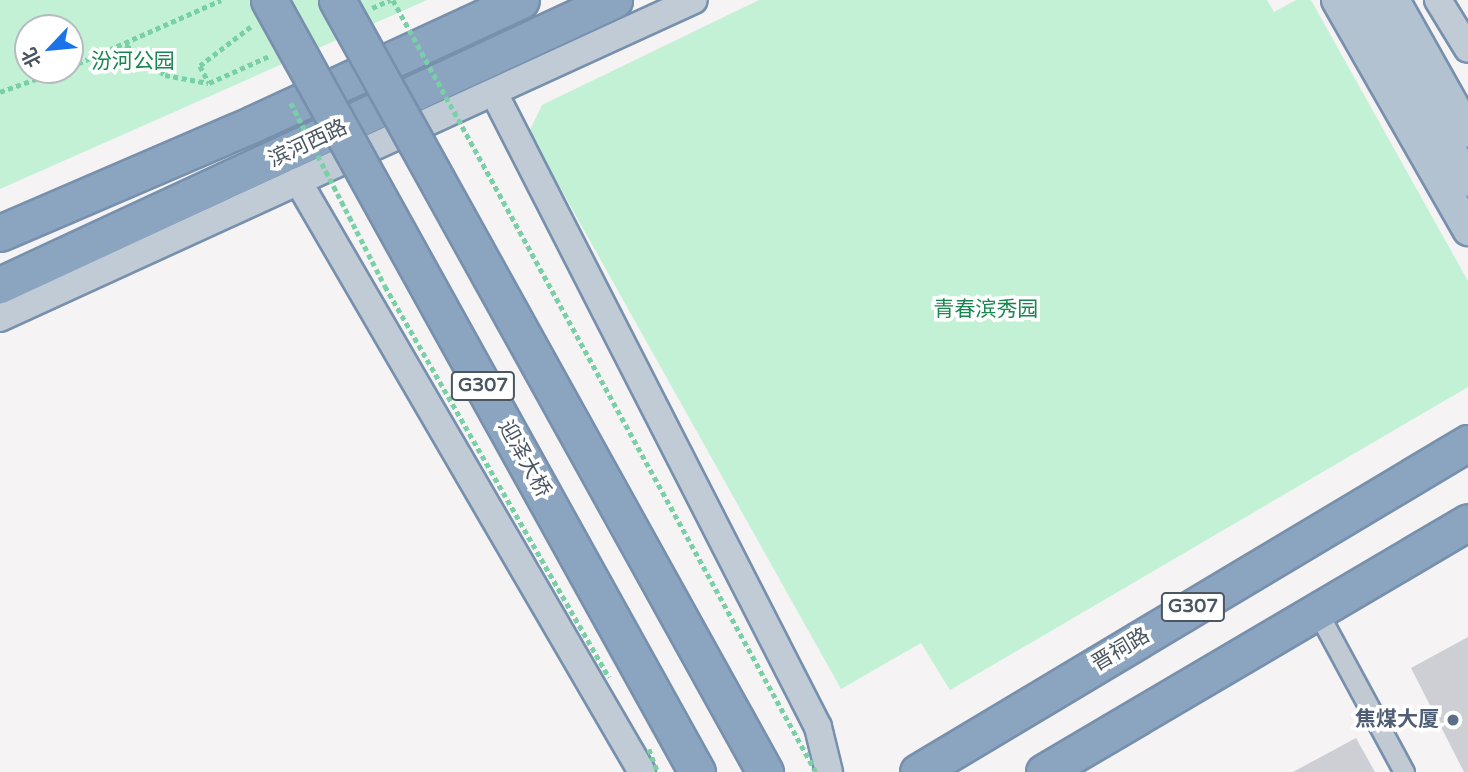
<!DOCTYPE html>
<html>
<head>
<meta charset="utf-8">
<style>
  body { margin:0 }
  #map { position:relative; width:1468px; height:772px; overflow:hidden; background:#f5f3f3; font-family:"Varela Round","Noto Sans SC",sans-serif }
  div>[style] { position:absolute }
  .green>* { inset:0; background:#c3f1d5 }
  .building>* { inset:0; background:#cdcfd5 }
  .path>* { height:4.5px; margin-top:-2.25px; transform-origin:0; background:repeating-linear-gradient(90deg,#7ad0a6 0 5px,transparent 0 8.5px) }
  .roads { filter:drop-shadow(2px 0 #7690ad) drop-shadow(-2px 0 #7690ad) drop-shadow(0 2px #7690ad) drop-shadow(0 -2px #7690ad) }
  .street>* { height:19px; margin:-9.5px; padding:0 9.5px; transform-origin:9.5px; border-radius:9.5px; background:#c1cad2 }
  .secondary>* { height:26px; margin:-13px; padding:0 13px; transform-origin:13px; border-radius:13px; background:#c1cbd6 }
  .primary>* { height:30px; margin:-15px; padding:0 15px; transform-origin:15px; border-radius:15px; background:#b3c2d1 }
  .highway>* { height:35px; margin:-17.5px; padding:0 17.5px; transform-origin:17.5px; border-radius:17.5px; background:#8ba5c1 }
  .path-bridge>* { height:4.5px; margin-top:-2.25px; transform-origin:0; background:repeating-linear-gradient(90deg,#7ad0a6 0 5px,transparent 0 8.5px) }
  .bridges { filter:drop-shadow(2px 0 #7690ad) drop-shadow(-2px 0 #7690ad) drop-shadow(0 2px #7690ad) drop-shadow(0 -2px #7690ad) }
  .highway-bridge>* { height:35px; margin:-17.5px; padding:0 17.5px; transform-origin:17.5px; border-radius:17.5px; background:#8ba5c1 }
  .dots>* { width:19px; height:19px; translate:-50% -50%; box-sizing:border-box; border:4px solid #fff; border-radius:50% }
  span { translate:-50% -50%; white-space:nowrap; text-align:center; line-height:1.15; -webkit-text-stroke:7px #fff; paint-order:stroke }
  .shield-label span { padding:2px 5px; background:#fff; border:2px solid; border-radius:5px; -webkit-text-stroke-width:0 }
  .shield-label { font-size:19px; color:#4a5661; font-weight:700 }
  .park-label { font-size:21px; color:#17864f }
  .street-label { font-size:21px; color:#4a5661 }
  .service-label { font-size:21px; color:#4e5e75; font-weight:700 }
  .right { translate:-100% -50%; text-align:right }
  .north { position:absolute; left:14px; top:14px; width:70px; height:70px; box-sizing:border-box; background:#fff; border:2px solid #b7bbc0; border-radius:50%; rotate:244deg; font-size:19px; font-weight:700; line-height:28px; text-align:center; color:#4a5661 }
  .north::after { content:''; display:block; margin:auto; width:24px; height:32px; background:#1a73e8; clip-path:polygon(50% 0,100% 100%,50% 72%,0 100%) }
</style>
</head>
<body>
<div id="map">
  <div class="green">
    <i style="clip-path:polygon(evenodd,0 0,427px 0,0 189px,0 0,28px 28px,70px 28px,70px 70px,28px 70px,28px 28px)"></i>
    <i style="clip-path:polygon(759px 0,1267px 0,1274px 12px,1296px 0,1311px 0,1468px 281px,1468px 387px,950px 690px,921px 643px,841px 689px,529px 132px,542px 105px)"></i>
  </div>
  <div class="building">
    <i style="clip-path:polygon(1468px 637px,1468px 772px,1464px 772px,1411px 668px)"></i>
    <i style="clip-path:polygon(1356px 738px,1375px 772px,1293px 772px)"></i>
  </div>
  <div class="path">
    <i style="left:372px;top:8px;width:20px;rotate:-24deg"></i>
    <i style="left:251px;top:27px;width:64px;rotate:142.6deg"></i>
    <i style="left:200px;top:66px;width:19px;rotate:62deg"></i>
    <i style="left:209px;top:83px;width:66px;rotate:-24.2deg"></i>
    <i style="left:126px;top:45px;width:49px;rotate:37.6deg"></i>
    <i style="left:165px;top:75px;width:44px;rotate:10.5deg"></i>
    <i style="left:70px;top:67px;width:165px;rotate:-23.9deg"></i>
    <i style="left:0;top:92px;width:65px;rotate:-19.8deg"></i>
  </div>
  <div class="roads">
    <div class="street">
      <i style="left:1317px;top:611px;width:183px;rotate:61.6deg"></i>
    </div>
    <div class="secondary">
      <i style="left:1438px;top:0;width:57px;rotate:58.5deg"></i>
      <i style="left:494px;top:93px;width:712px;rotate:62.93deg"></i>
      <i style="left:818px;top:727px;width:46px;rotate:76.3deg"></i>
      <i style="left:298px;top:181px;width:684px;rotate:59.8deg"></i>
      <i style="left:0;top:318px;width:763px;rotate:-24.62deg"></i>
    </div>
    <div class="primary">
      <i style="left:1337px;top:0;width:265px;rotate:60.3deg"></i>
      <i style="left:1367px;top:0;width:207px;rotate:60.8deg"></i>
      <i style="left:1394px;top:0;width:151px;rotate:60.7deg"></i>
    </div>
    <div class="highway">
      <i style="left:0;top:233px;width:275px;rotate:-23.3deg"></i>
      <i style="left:253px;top:124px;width:295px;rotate:-24.8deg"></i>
      <i style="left:0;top:285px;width:677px;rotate:-24.9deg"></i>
      <i style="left:918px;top:772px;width:641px;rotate:-30.89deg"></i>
      <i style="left:1044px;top:772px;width:492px;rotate:-30.5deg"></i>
    </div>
  </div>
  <div class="path-bridge">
    <i style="left:393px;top:0;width:880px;rotate:61.28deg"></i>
    <i style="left:291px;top:103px;width:206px;rotate:62.8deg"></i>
    <i style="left:385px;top:286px;width:451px;rotate:60.2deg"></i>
    <i style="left:649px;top:749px;width:25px;rotate:69deg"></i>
  </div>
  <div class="bridges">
    <div class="highway-bridge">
      <i style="left:269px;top:0;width:883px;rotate:61deg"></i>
      <i style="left:337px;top:0;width:883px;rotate:61deg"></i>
    </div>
  </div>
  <div class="dots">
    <i style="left:1453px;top:720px;background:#5c6f8a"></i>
  </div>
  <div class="shield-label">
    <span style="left:483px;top:386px">G307</span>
    <span style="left:1193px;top:607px">G307</span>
  </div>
  <div class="park-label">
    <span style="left:133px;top:62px">汾河公园</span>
    <span style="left:986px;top:310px">青春滨秀园</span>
  </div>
  <div class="street-label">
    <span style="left:308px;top:144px;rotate:-25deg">滨河西路</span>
    <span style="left:524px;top:459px;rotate:61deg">迎泽大桥</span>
    <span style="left:1121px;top:650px;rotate:-31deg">晋祠路</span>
  </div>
  <div class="service-label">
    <span class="right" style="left:1439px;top:720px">焦煤大厦</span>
  </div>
  <div class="north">北</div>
</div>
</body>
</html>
